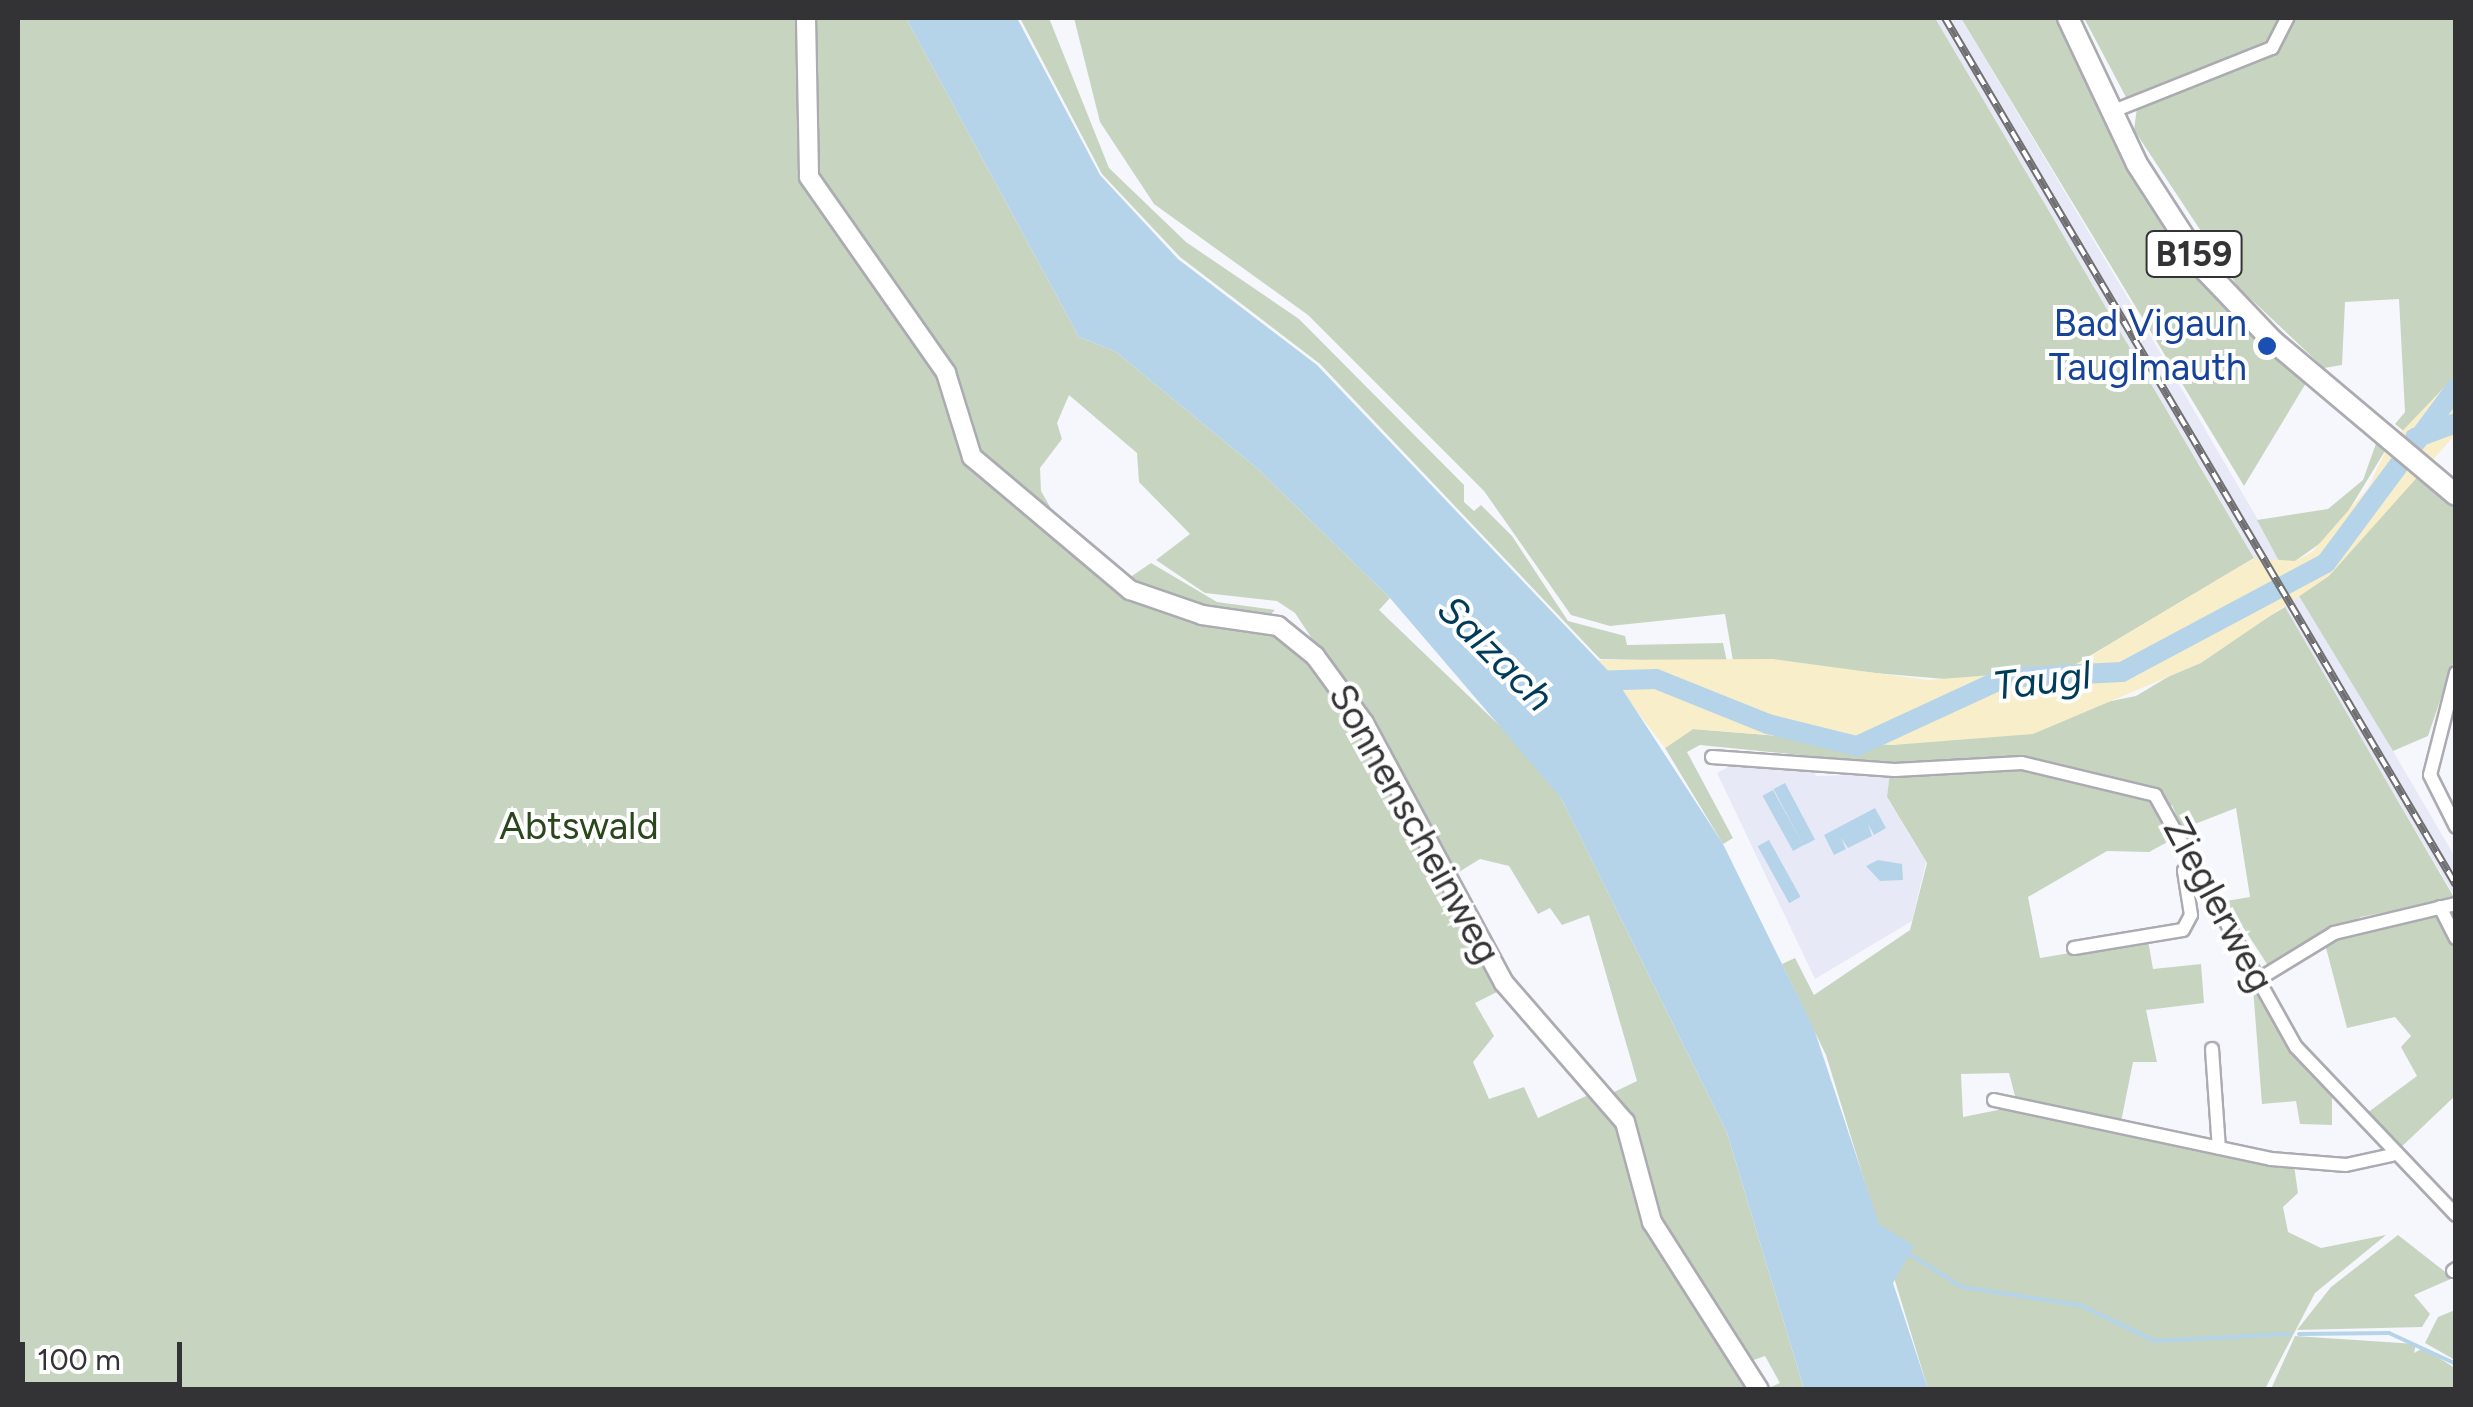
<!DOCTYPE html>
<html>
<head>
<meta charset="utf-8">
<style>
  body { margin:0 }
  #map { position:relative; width:2473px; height:1407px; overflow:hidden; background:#f6f7fd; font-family:Figtree,sans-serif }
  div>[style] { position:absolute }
  .built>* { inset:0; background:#e8e9f6 }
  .green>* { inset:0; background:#c7d5c0 }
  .sand>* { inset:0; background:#f8eec9 }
  .water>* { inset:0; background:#b5d4e9; transform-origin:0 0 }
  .stream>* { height:4px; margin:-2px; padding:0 2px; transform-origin:2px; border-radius:2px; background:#b5d4e9 }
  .river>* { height:20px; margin:-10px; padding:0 10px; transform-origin:10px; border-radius:10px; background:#b5d4e9 }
  .roads { filter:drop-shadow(2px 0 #ababb1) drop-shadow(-2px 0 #ababb1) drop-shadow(0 2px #ababb1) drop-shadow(0 -2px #ababb1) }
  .street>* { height:12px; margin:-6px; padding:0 6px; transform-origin:6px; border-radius:6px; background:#fff }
  .secondary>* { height:18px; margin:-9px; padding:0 9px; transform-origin:9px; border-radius:9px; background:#fff }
  .primary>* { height:20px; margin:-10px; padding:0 10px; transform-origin:10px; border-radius:10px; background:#fff }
  .rail>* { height:8px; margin-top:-4px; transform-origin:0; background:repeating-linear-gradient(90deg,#fff 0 11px,#707073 0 22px); box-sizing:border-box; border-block:2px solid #707073 }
  .dots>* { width:28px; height:28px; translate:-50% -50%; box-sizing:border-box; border:5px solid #fff; border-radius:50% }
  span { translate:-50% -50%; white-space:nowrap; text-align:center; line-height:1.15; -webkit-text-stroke:8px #fff; paint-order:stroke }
  .shield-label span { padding:2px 8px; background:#fff; border:2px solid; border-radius:8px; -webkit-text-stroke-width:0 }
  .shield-label { font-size:35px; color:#333335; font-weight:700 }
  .transit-label { font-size:38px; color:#164399 }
  .right { translate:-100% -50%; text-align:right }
  .street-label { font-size:38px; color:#333335 }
  .park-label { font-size:38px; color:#2a461c }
  .water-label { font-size:40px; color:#003c59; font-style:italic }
  .frame { position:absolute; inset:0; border:20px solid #333335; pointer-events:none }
  .scale { position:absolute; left:20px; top:1342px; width:162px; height:45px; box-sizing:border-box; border:5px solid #333335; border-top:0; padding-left:12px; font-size:30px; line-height:35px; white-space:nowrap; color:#333335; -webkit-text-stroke:8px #fff; paint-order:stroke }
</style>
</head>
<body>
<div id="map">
  <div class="built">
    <i style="clip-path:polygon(1935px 18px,1961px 18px,2150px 335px,2455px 857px,2455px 897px)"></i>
    <i style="clip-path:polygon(1742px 760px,1810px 765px,1816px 776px,1890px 774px,1887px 798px,1926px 862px,1912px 921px,1815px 979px,1717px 773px)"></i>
  </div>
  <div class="green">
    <i style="clip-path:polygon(18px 18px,801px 18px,797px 155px,807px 179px,811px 18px,906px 18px,1079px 337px,1115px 351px,1258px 469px,1390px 598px,1379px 610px,1529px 754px,1561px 798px,1727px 1133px,1804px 1389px,1766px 1389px,1780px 1383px,1765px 1356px,1748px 1362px,1652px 1213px,1629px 1124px,1608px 1095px,1637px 1081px,1589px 915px,1562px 925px,1550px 908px,1538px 914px,1509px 866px,1480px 859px,1446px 880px,1373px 731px,1295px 613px,1277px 601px,1205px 593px,1156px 560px,1190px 534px,1139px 482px,1137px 453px,1069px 395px,1057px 423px,1062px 439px,1040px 468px,1041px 491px,1065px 533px,1126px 580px,1151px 563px,1217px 602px,1275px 610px,1266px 619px,1151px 596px,1147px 603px,1263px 625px,1307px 654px,1352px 713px,1503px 989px,1475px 1003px,1494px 1036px,1473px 1062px,1489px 1099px,1524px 1087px,1538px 1118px,1595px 1092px,1627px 1136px,1658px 1239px,1708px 1304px,1754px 1389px,18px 1389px)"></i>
    <i style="clip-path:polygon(1020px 18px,1049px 18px,1109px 168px,1186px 242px,1299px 319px,1464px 485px,1464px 502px,1474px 511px,1481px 505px,1512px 536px,1568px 621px,1625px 636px,1627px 645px,1723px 643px,1727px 662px,1600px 659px,1320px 364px,1180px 257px,1102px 174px)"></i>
    <i style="clip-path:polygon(1074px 18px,1935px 18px,2254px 558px,2068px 669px,1968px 681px,1733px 661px,1725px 614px,1610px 626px,1571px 615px,1484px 491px,1308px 315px,1154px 204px,1100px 122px)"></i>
    <i style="clip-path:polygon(1961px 18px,2060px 18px,2206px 283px,2309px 378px,2244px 486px)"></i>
    <i style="clip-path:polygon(2084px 18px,2455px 18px,2455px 376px,2406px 433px,2395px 424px,2405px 412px,2399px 299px,2345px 302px,2342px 365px,2324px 368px,2238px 287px,2134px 130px,2137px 107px,2226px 74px,2222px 66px,2128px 101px)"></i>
    <i style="clip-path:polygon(2378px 438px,2388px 446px,2335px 533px,2295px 561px,2279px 561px,2257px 520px,2328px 509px,2363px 480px)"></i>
    <i style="clip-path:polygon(2420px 473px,2455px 506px,2455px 657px,2428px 736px,2393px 751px,2299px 596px)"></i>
    <i style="clip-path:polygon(2285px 607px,2455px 899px,2361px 917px,2269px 967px,2226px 901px,2250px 897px,2236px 808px,2182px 829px,2172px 805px,2166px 812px,2175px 838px,2149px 852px,2107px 851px,2028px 897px,2040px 958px,2148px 940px,2153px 969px,2201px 964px,2204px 1003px,2146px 1010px,2157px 1062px,2133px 1062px,2121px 1122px,2016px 1100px,2009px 1073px,1961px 1074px,1963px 1117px,2013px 1107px,2294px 1165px,2298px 1193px,2283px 1207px,2288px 1232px,2321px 1248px,2386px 1235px,2315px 1293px,2265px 1389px,1928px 1389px,1826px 1055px,1782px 964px,1795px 958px,1814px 995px,1910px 930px,1927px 863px,1887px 797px,1891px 764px,1700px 745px,1687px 752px,1733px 838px,1723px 844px,1665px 748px,1693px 729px,1893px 745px,2136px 696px)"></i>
    <i style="clip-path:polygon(2434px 914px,2455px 943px,2455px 1096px,2396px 1152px,2363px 1116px,2417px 1076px,2401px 1047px,2411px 1036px,2395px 1017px,2347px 1028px,2325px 944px)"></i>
    <i style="clip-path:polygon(2252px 975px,2332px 1092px,2332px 1125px,2300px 1124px,2296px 1101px,2262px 1104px)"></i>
    <i style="clip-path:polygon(2398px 1235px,2453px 1278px,2414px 1295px,2430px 1314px,2422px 1327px,2297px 1330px,2331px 1287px)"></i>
    <i style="clip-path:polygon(2455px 1310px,2455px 1360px,2425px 1343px,2438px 1317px)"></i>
    <i style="clip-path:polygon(2295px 1336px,2416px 1344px,2414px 1353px,2423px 1348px,2455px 1368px,2455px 1389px,2271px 1389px)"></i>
  </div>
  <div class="sand">
    <i style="clip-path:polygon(2455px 376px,2455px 435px,2329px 576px,2201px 663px,2033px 734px,1893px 745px,1693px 729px,1665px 748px,1598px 660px,1773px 659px,1928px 680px,2068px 669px,2254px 558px,2295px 561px,2312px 552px,2368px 488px,2388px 446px)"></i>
  </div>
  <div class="water">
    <i style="clip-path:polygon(906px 18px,1017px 18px,1100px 175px,1178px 259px,1317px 365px,1615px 678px,1723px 844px,1814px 1029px,1879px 1224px,1914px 1246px,1893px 1283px,1928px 1389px,1804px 1389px,1727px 1133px,1561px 798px,1390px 598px,1258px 469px,1115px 351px,1079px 337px)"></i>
    <i style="left:1785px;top:783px;width:64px;height:13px;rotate:62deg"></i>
    <i style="left:1773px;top:790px;width:63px;height:12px;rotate:61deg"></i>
    <i style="clip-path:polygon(1875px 808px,1886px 828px,1874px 835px,1868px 824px,1872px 836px,1848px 848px,1841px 838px,1846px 849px,1834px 855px,1824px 835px)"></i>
    <i style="left:1769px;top:840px;width:65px;height:13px;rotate:61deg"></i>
    <i style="clip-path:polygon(1878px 860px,1902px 864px,1903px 880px,1880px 881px,1866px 866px)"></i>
  </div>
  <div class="stream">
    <i style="left:1906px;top:1252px;width:66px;rotate:32deg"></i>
    <i style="left:1962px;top:1287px;width:119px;rotate:8.7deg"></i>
    <i style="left:2080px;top:1305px;width:83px;rotate:25.6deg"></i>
    <i style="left:2155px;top:1341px;width:135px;rotate:-3deg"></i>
    <i style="left:2299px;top:1334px;width:90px;rotate:-0.6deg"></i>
    <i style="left:2389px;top:1333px;width:74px;rotate:24.8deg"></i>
  </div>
  <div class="river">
    <i style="left:2415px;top:438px;width:44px;rotate:-20.1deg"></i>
    <i style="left:1591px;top:681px;width:65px;rotate:-1.8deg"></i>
    <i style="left:1656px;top:679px;width:121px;rotate:21.9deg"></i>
    <i style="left:1768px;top:724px;width:92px;rotate:13.9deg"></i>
    <i style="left:1857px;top:746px;width:162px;rotate:-24.8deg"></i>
    <i style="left:2004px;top:678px;width:118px;rotate:-2.9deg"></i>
    <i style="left:2122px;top:672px;width:231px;rotate:-28.1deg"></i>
    <i style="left:2326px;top:563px;width:218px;rotate:-53.4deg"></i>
  </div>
  <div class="roads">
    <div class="street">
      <i style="left:2111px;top:112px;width:173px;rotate:-21.7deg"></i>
      <i style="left:2272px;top:48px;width:34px;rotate:-63deg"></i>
      <i style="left:2456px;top:673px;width:105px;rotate:104.3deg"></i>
      <i style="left:2430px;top:775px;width:58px;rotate:63.4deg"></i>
      <i style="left:1712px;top:757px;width:183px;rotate:4.1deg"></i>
      <i style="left:1895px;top:770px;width:127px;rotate:-3.2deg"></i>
      <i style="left:2022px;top:763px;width:137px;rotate:13.5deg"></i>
      <i style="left:2155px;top:795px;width:289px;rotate:60.8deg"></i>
      <i style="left:2296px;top:1047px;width:232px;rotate:46.4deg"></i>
      <i style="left:2440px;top:907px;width:35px;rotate:63deg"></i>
      <i style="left:2074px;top:948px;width:110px;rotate:-9.4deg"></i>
      <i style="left:2183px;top:930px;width:17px;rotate:-62deg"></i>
      <i style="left:2191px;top:915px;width:45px;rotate:-99deg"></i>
      <i style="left:2184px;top:871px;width:14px;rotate:-30deg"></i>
      <i style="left:2259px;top:979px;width:88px;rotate:-31.5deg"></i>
      <i style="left:2334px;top:933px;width:125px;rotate:-13.4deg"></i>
      <i style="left:2212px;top:1049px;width:99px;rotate:86deg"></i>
      <i style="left:1994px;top:1100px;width:283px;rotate:12deg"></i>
      <i style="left:2271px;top:1159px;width:75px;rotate:4.6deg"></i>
      <i style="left:2346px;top:1165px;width:47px;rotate:-12.3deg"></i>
      <i style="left:2453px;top:1271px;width:4px;rotate:-34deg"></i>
    </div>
    <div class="secondary">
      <i style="left:806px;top:18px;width:159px;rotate:88.9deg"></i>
      <i style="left:809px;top:177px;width:239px;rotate:55deg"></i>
      <i style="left:946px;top:373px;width:88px;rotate:72.8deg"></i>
      <i style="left:972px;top:457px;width:207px;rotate:40.1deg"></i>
      <i style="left:1130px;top:590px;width:76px;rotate:19.1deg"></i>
      <i style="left:1202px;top:615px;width:77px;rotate:8.2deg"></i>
      <i style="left:1278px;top:626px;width:48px;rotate:39deg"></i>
      <i style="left:1315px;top:656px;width:83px;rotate:53.8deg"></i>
      <i style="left:1364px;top:723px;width:295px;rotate:61.7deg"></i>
      <i style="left:1504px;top:983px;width:184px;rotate:49deg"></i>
      <i style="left:1625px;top:1122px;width:104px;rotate:74.9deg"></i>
      <i style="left:1652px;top:1222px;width:199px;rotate:57.5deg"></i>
    </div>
    <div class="primary">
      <i style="left:2068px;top:18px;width:161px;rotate:64.7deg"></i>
      <i style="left:2137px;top:164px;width:127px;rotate:57.2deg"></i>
      <i style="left:2206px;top:271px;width:97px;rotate:46.3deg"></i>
      <i style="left:2273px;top:341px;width:239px;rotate:40.1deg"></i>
    </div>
  </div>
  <div class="rail">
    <i style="left:1945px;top:18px;width:1006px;rotate:59.49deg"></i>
  </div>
  <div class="dots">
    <i style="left:2267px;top:346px;background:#1a4fb4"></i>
  </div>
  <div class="shield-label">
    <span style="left:2194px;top:254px">B159</span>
  </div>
  <div class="transit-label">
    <span class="right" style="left:2247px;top:346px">Bad Vigaun<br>Tauglmauth</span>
  </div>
  <div class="street-label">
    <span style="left:1414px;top:824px;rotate:61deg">Sonnenscheinweg</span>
    <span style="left:2218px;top:905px;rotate:62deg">Zieglerweg</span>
  </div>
  <div class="park-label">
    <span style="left:579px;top:827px">Abtswald</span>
  </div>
  <div class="water-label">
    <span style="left:1496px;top:653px;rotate:45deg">Salzach</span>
    <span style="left:2042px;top:680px;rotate:-7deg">Taugl</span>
  </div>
  <div class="frame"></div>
  <div class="scale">100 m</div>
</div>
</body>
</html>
